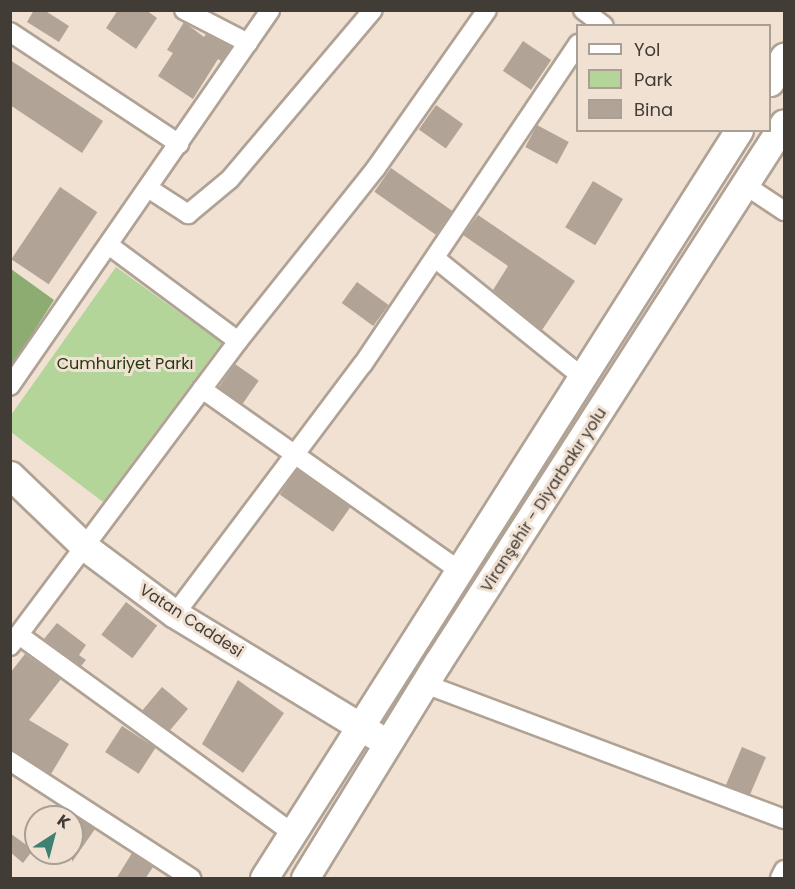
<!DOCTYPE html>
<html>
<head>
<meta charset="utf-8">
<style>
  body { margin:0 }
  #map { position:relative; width:795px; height:889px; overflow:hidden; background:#f0e1d3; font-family:Poppins,sans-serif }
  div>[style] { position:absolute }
  .green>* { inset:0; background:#b3d599 }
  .forest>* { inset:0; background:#8cac72 }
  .building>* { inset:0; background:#b1a396; transform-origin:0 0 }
  .roads { filter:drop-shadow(2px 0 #b0a294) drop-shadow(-2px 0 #b0a294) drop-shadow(0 2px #b0a294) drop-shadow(0 -2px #b0a294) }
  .street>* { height:18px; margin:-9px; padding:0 9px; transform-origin:9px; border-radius:9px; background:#fff }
  .secondary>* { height:27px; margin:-13.5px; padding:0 13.5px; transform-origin:13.5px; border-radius:13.5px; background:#fff }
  span { translate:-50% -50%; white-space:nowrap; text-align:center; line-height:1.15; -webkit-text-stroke:6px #f0e1d3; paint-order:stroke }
  .park-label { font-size:16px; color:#253a10 }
  .street-label { font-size:16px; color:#423c36 }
  .frame { position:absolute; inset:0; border:12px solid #423c36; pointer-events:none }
  .legend { position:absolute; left:576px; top:24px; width:195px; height:108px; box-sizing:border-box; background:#f0e1d3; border:2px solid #aa9f94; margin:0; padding:8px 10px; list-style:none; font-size:18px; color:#423c36 }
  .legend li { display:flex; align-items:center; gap:12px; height:30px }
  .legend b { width:30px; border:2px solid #aa9f94 }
  .north { position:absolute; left:24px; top:805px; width:60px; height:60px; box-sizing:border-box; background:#f0e1d3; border:2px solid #aa9f94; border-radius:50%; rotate:36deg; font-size:16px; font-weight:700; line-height:24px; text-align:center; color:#423c36 }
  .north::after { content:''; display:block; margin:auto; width:21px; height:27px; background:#3e8071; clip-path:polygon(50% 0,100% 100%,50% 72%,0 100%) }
</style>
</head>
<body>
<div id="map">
  <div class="green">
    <i style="clip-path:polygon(116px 267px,222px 343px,103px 502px,11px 432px,11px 415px)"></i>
  </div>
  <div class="forest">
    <i style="clip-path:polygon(11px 269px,54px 300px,11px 367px)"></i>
  </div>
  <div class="building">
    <i style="clip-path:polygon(34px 10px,44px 10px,69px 26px,59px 42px,27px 22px)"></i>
    <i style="clip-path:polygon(118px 10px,146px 10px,157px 18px,136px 49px,106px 28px)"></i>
    <i style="clip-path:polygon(184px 22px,204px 37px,206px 34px,231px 47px,221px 61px,218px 59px,193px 99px,158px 76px,173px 53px,167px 50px)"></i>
    <i style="left:523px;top:41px;width:34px;height:36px;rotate:34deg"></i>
    <i style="clip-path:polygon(10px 60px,103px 121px,82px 153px,10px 105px)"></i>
    <i style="left:436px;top:105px;width:33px;height:30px;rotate:35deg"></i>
    <i style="left:537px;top:125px;width:36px;height:25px;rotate:28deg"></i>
    <i style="left:391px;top:168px;width:75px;height:29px;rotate:35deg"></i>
    <i style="left:593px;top:181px;width:35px;height:54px;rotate:31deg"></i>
    <i style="left:60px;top:187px;width:45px;height:87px;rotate:34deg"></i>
    <i style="clip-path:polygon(478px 215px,575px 281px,542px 330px,493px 290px,508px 266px,463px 235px)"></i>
    <i style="left:357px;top:282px;width:39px;height:26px;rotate:36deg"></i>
    <i style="left:235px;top:364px;width:29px;height:29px;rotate:35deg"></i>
    <i style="left:297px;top:470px;width:65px;height:30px;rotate:35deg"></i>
    <i style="left:126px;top:602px;width:39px;height:41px;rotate:37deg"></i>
    <i style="clip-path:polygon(57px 623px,86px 645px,79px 655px,86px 660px,81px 666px,44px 639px)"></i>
    <i style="clip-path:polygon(25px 654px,61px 679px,29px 720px,69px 744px,51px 774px,10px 749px,10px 673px)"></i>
    <i style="clip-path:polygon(238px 680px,284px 713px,243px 773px,202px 744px)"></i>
    <i style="left:162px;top:687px;width:34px;height:31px;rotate:40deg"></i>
    <i style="left:122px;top:726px;width:40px;height:31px;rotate:33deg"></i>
    <i style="left:742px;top:747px;width:26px;height:42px;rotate:23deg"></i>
    <i style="clip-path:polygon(72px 814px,95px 829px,72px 862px)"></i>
    <i style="clip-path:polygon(10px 833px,33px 850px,23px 863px,10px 852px)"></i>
    <i style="clip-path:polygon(132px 853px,153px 867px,145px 879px,116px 879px)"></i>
  </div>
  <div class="roads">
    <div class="street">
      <i style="left:184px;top:10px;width:72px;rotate:27.3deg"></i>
      <i style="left:583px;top:10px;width:26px;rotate:37deg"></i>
      <i style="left:10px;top:32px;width:203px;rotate:33.5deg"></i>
      <i style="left:745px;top:185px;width:47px;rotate:33.7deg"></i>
      <i style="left:148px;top:188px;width:48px;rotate:33deg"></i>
      <i style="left:188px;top:214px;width:55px;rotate:-39.8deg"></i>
      <i style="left:230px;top:179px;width:221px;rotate:-49.8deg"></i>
      <i style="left:110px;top:246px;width:159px;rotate:36.6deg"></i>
      <i style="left:436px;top:259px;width:186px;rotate:38.9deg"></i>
      <i style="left:10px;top:386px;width:457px;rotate:-55.3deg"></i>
      <i style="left:202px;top:389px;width:316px;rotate:35.2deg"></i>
      <i style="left:175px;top:614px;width:313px;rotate:-53.1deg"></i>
      <i style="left:363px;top:364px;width:386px;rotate:-56.1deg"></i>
      <i style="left:19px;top:635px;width:338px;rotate:35.9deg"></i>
      <i style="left:10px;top:646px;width:381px;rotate:-53.2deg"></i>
      <i style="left:238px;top:341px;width:221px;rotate:-51.4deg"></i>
      <i style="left:376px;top:168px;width:193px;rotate:-54.9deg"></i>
      <i style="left:425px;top:684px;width:384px;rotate:20.6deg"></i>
      <i style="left:10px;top:761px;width:216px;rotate:32.9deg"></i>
      <i style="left:780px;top:878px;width:9px;rotate:-63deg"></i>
    </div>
    <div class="secondary">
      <i style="left:770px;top:82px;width:29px;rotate:-61deg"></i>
      <i style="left:10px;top:475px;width:104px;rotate:43.8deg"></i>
      <i style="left:85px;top:547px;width:112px;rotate:36.7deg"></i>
      <i style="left:175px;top:614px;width:233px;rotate:31.3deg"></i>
      <i style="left:264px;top:878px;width:886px;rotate:-57.58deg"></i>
      <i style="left:305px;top:878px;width:254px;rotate:-58.4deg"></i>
      <i style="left:438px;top:662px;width:640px;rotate:-57.3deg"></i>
    </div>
  </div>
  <div class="park-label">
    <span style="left:125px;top:364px">Cumhuriyet Parkı</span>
  </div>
  <div class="street-label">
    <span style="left:544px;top:500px;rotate:-57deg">Viranşehir - Diyarbakır yolu</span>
    <span style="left:191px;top:621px;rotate:33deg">Vatan Caddesi</span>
  </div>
  <div class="frame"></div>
  <ul class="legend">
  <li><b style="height:8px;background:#fff"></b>Yol</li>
  <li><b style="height:16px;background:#b3d599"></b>Park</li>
  <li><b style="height:16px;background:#b1a396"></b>Bina</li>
  </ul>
  <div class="north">K</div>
</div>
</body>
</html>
